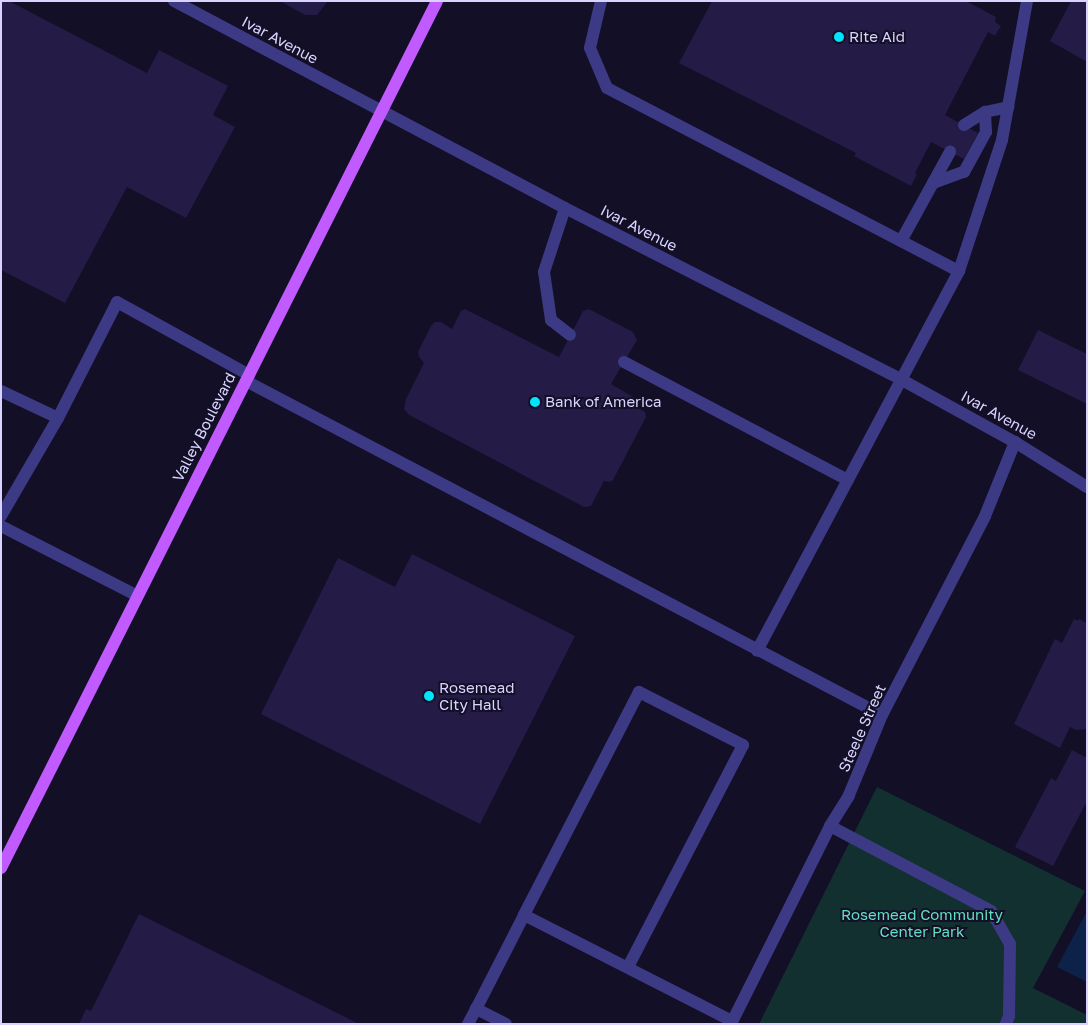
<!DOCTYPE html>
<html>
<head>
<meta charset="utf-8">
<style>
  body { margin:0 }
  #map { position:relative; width:1088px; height:1025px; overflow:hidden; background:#130f26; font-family:"Golos Text",sans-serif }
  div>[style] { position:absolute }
  .green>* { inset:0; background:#12302f }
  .water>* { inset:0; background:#0c2248 }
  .building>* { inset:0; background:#241b47 }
  .service>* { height:12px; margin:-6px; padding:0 6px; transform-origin:6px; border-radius:6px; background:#3d3a85 }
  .minor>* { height:12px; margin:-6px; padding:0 6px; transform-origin:6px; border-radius:6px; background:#3d3a85 }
  .tertiary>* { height:12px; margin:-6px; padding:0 6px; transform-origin:6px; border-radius:6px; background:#3d3a85 }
  .primary>* { height:12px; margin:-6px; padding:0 6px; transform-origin:6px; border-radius:6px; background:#c25bff }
  .dots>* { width:14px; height:14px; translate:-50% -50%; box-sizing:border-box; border:2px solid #130f26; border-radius:50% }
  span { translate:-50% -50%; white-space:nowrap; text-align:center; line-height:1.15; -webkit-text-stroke:4px #130f26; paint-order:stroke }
  .poi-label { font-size:15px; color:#d9d4ff }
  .left { translate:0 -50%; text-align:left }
  .street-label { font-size:15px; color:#d9d4ff }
  .park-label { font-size:15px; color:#5fe0c0 }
  .frame { position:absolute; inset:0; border:2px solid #d9d4ff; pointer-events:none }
</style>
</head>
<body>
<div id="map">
  <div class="green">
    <i style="clip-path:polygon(877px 787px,1085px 891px,1033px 988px,1087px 1015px,1087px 1024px,759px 1024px)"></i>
  </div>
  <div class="water">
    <i style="clip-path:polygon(1087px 911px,1087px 982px,1057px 967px)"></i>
  </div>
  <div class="building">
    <i style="clip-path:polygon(1px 1px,9px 1px,147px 73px,159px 50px,228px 86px,213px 115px,235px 127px,186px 218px,127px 187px,65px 303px,1px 270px)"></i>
    <i style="clip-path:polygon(280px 1px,328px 1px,317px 15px,305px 15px)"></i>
    <i style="clip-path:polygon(712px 1px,966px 1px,996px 17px,995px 22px,1001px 26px,995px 36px,988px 32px,945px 115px,978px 133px,964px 159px,931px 142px,915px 173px,917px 174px,911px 186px,854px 156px,856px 153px,679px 63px)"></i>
    <i style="clip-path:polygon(1071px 1px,1087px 1px,1087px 62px,1050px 41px)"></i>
    <i style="clip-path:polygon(465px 309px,559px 357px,583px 311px,589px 309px,633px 332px,637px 340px,611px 384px,635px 398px,635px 406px,645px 412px,646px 417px,613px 480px,610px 482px,604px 481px,591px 506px,584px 507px,409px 415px,404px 409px,406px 399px,424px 363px,419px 357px,418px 352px,431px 326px,435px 322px,441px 322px,452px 329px,461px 311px)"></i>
    <i style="clip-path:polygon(1038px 330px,1087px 354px,1087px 404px,1018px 370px)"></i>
    <i style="clip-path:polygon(412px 554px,575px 636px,480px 824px,261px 714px,338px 558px,395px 587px)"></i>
    <i style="clip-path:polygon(1074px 619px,1078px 621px,1079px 619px,1087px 623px,1087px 729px,1076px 730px,1070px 727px,1060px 748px,1014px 724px,1055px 639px,1062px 643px)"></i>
    <i style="clip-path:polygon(1072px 750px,1087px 758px,1087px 801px,1053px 866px,1015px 847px,1051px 778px,1056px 781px)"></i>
    <i style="clip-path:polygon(139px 914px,359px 1024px,79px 1024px,86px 1009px,91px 1011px)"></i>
  </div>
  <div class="service">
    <i style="left:601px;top:1px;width:48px;rotate:103.2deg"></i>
    <i style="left:590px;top:48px;width:43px;rotate:67deg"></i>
    <i style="left:607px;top:88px;width:397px;rotate:27.5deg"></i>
    <i style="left:959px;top:271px;width:430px;rotate:118deg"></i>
    <i style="left:964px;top:125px;width:25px;rotate:-32deg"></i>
    <i style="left:985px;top:112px;width:24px;rotate:-12deg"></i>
    <i style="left:933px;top:183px;width:33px;rotate:-20deg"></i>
    <i style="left:964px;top:172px;width:46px;rotate:-61.2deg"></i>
    <i style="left:986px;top:132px;width:20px;rotate:-93deg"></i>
    <i style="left:565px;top:208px;width:67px;rotate:108.2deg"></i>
    <i style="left:544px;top:272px;width:49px;rotate:81.7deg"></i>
    <i style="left:551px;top:320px;width:24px;rotate:38deg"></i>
    <i style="left:901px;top:241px;width:102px;rotate:-61.2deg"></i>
    <i style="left:959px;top:271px;width:138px;rotate:-71.8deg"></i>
    <i style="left:1002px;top:140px;width:141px;rotate:-79.8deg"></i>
    <i style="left:624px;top:362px;width:253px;rotate:27.8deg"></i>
    <i style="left:246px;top:381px;width:718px;rotate:27.71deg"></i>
    <i style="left:1px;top:391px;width:63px;rotate:25.3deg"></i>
    <i style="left:58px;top:418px;width:130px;rotate:-63deg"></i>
    <i style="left:117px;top:302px;width:151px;rotate:28.9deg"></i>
    <i style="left:1px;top:516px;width:113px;rotate:-59.8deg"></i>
    <i style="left:1px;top:526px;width:152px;rotate:27.1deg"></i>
    <i style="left:830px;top:826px;width:182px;rotate:27.8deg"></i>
    <i style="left:991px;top:911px;width:38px;rotate:60deg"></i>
    <i style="left:1010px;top:944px;width:72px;rotate:90.8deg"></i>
    <i style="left:1009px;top:1016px;width:9px;rotate:111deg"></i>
    <i style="left:628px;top:967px;width:250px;rotate:-62.6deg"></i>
    <i style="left:743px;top:745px;width:117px;rotate:-153deg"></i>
    <i style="left:639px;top:692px;width:251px;rotate:117.3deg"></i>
    <i style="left:524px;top:915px;width:233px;rotate:27deg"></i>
    <i style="left:468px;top:1024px;width:17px;rotate:-62deg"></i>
    <i style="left:506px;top:1024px;width:34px;rotate:-153deg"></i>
    <i style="left:476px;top:1009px;width:106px;rotate:-62.9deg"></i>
  </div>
  <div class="minor">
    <i style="left:731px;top:1024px;width:221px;rotate:-63.4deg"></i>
    <i style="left:830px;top:826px;width:36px;rotate:-58deg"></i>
    <i style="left:849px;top:795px;width:87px;rotate:-67.6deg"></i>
    <i style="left:882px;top:715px;width:224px;rotate:-62.6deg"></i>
    <i style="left:985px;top:516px;width:80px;rotate:-67.9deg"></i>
  </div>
  <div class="tertiary">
    <i style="left:174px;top:1px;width:442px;rotate:27.9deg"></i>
    <i style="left:565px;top:208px;width:378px;rotate:27deg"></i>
    <i style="left:902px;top:380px;width:129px;rotate:28.8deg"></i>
    <i style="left:1015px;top:442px;width:85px;rotate:32deg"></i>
  </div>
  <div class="primary">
    <i style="left:1px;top:868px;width:970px;rotate:-63.3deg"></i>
  </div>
  <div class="dots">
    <i style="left:839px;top:37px;background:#00e5ff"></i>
    <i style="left:535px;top:402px;background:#00e5ff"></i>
    <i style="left:429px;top:696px;background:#00e5ff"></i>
  </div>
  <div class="poi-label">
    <span class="left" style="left:849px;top:37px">Rite Aid</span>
    <span class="left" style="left:545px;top:402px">Bank of America</span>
    <span class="left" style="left:439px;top:696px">Rosemead<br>City Hall</span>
  </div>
  <div class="street-label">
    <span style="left:280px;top:40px;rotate:28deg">Ivar Avenue</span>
    <span style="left:639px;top:228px;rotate:27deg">Ivar Avenue</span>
    <span style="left:999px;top:415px;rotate:29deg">Ivar Avenue</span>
    <span style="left:204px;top:427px;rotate:-63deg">Valley Boulevard</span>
    <span style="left:862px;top:728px;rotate:-66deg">Steele Street</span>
  </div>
  <div class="park-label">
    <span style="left:922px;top:923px">Rosemead Community<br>Center Park</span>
  </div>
  <div class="frame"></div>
</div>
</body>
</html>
